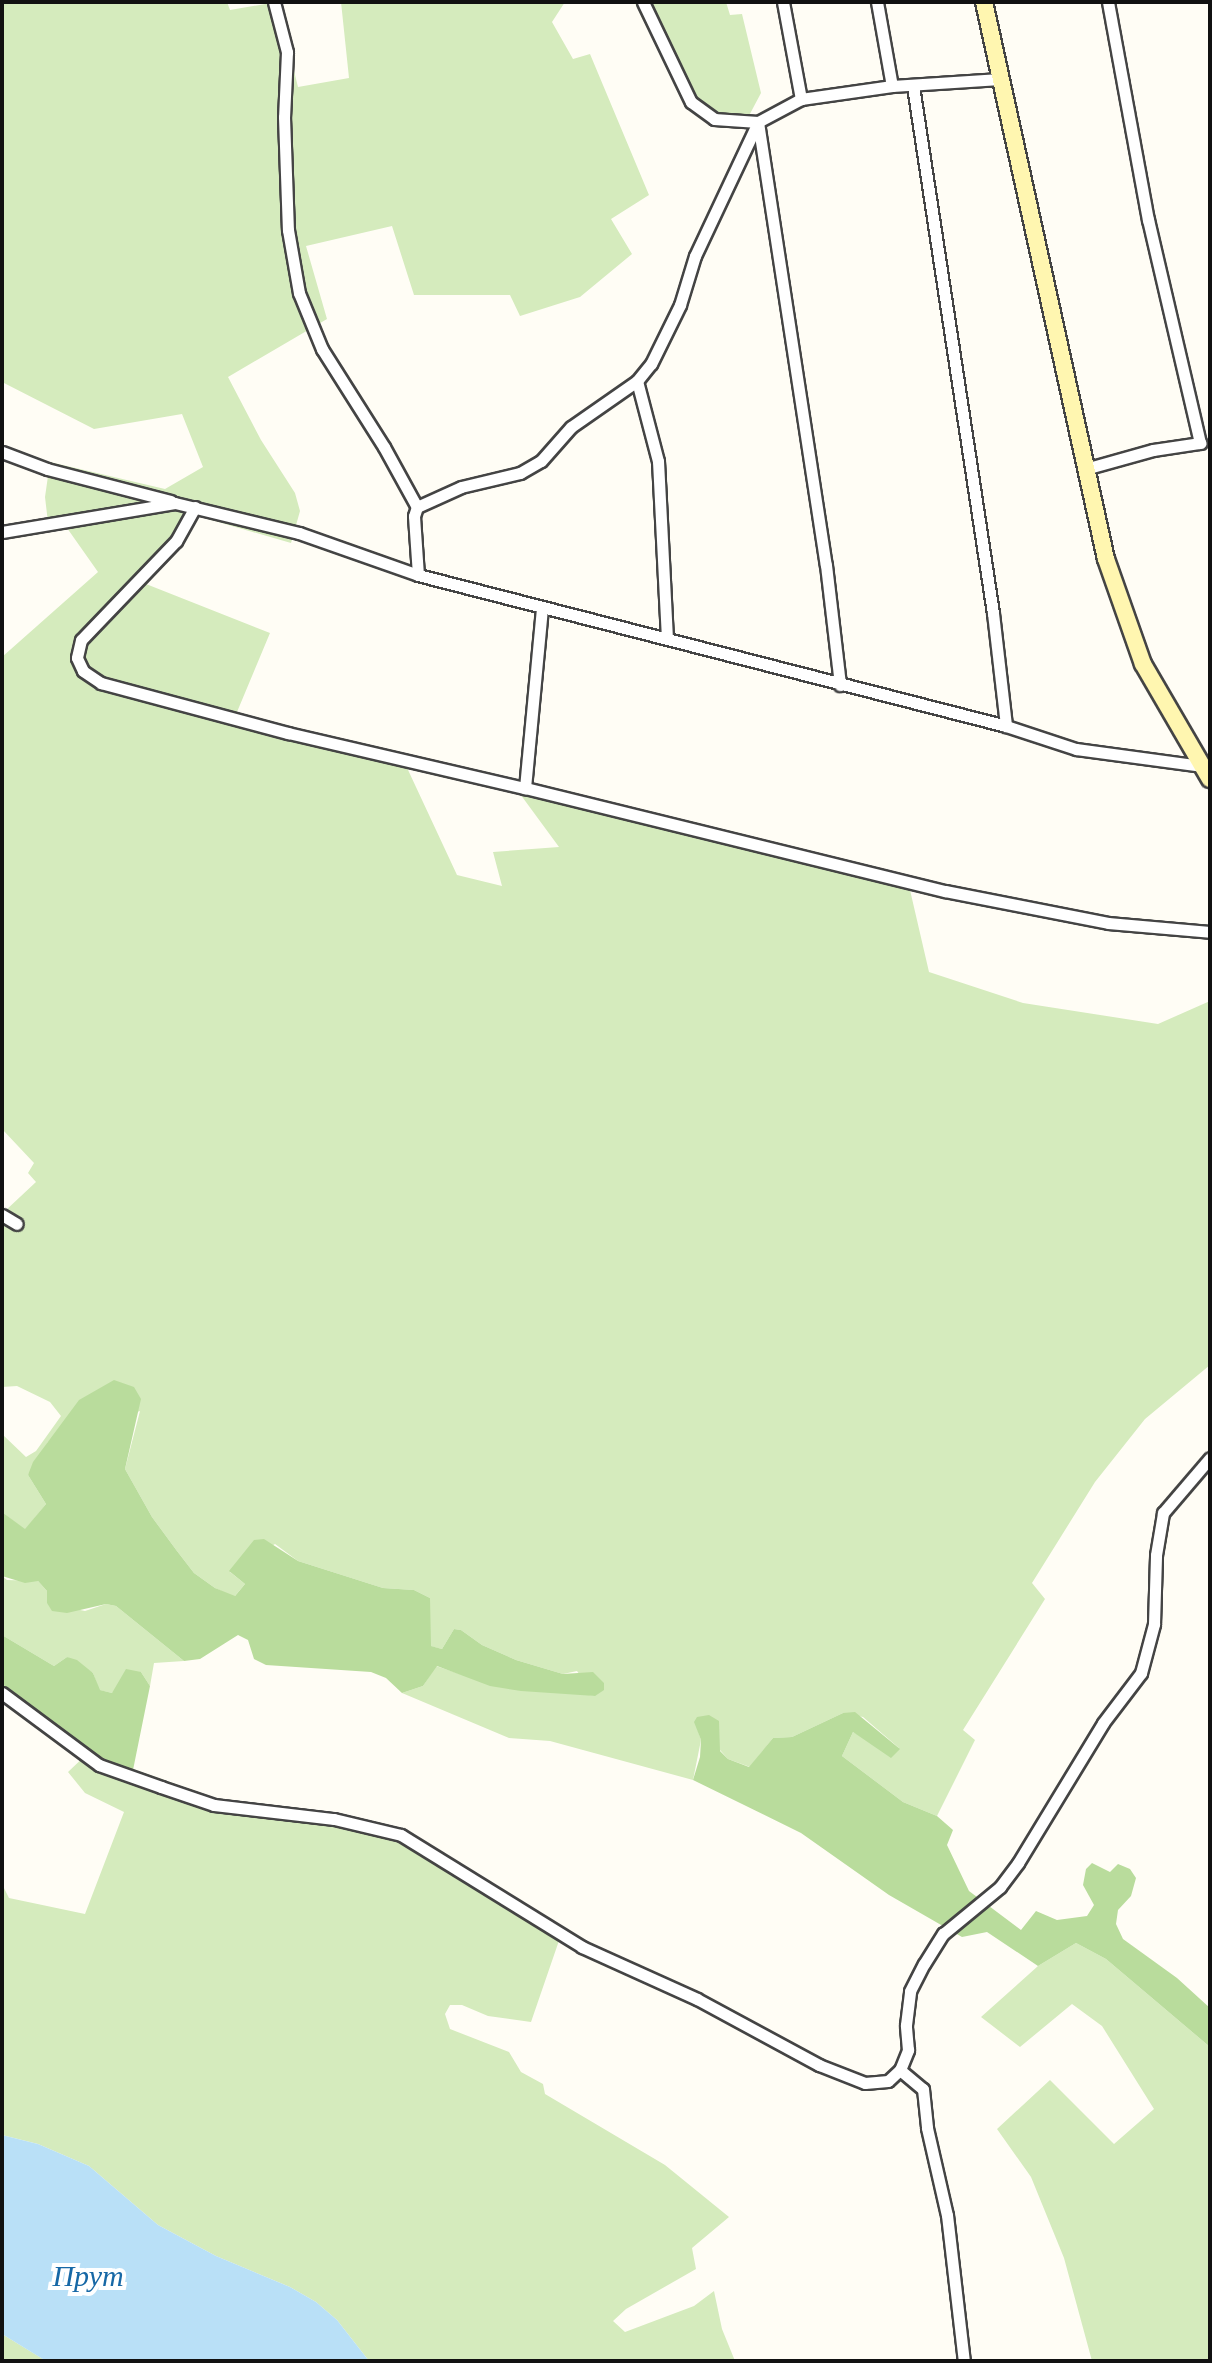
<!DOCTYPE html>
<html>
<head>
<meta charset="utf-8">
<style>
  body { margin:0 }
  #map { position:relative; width:1212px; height:2363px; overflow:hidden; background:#fffdf5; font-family:"Crimson Pro",serif }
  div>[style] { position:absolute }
  .green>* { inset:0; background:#d5ebbd }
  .forest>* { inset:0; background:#b9dc9c }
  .water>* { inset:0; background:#b9e0f7 }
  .roads { filter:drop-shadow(2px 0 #444) drop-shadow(-2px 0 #444) drop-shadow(0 2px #444) drop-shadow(0 -2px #444) }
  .street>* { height:11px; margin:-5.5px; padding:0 5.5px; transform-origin:5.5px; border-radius:5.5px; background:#fff }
  .secondary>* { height:16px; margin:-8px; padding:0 8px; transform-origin:8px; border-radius:8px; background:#fff6b0 }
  span { translate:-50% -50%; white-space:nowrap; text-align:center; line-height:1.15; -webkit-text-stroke:8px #fff; paint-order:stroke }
  .water-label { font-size:30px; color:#1768a6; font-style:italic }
  .frame { position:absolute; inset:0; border:4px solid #111; pointer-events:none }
</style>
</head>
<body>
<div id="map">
  <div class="green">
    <i style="clip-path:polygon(2px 2px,227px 2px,230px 10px,277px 2px,298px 87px,349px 78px,341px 2px,565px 2px,552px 22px,573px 59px,590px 54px,649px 195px,611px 219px,632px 254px,580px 297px,520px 316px,510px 295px,414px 295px,392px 226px,306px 246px,327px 319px,228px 377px,261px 440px,295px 493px,300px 511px,291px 543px,194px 515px,146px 584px,270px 633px,237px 712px,402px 757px,457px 875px,502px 886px,493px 852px,559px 847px,512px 783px,907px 877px,929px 972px,1023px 1003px,1158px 1024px,1210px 1001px,1210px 1365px,1145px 1419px,1095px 1482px,1032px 1583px,1045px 1599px,963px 1730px,975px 1740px,937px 1816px,903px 1802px,842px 1756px,853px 1732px,868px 1740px,899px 1748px,863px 1717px,843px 1713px,792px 1737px,773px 1738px,750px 1767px,728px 1759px,695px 1722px,701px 1740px,693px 1780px,550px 1741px,509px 1738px,402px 1693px,423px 1686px,436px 1666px,463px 1675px,595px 1696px,577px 1671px,563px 1674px,516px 1660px,482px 1645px,461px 1630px,454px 1629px,442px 1649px,430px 1646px,430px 1598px,414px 1590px,383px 1588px,298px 1561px,275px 1544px,230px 1572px,245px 1584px,234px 1597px,215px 1588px,194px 1573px,177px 1551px,152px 1517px,125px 1469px,140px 1411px,48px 1442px,28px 1475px,46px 1504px,25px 1530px,2px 1512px,2px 1434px,26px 1457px,36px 1451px,61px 1416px,50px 1402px,17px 1386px,2px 1387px,2px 1210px,5px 1211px,36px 1182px,28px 1173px,34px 1163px,2px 1129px,2px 657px,98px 572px,67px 528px,49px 531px,45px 497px,50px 462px,165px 489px,203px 467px,182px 414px,94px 429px,2px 382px)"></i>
    <i style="clip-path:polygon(634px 2px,726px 2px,730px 15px,742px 14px,761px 93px,743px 127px,721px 128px,696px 113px)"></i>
    <i style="clip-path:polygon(2px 1576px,7px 1580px,38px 1581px,47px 1591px,47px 1603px,85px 1611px,106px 1604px,116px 1606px,184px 1661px,154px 1663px,150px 1686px,141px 1672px,112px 1693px,99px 1690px,93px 1673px,67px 1657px,54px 1666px,2px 1635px)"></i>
    <i style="clip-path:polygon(88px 1753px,215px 1798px,396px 1831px,563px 1929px,531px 2022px,488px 2016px,462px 2005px,450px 2005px,445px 2014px,450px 2029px,509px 2052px,521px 2072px,543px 2084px,545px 2094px,665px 2165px,729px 2217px,692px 2248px,696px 2269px,626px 2309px,613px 2321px,625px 2332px,694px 2306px,714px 2291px,722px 2329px,735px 2361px,369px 2361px,337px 2320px,316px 2302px,290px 2287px,216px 2256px,158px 2225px,89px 2166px,38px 2144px,2px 2135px,2px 1884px,9px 1898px,85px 1914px,124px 1812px,85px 1793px,68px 1772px)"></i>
    <i style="clip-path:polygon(1076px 1943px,1106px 1959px,1210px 2047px,1210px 2361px,1092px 2361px,1064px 2258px,1031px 2177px,997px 2129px,1050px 2080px,1114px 2144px,1154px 2109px,1102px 2026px,1072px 2004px,1020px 2047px,981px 2017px,1038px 1966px)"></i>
    <i style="clip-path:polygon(2px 2334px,43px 2359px,46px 2361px,2px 2361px)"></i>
  </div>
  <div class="forest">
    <i style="clip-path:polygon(114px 1380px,134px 1387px,141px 1399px,125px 1469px,152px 1517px,177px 1551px,194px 1573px,215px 1588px,235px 1596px,245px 1584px,229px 1571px,254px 1540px,264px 1539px,298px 1561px,383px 1588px,414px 1590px,430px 1598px,431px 1646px,442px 1649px,454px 1629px,461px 1630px,482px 1645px,516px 1660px,563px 1674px,593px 1672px,604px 1683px,604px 1690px,595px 1696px,521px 1691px,490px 1686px,437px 1666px,423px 1686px,402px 1693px,386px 1678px,371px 1672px,266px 1665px,254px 1659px,248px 1640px,238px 1635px,200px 1659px,184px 1661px,116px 1606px,106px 1604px,67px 1613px,52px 1611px,47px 1603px,47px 1591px,38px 1581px,25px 1583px,2px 1576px,2px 1512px,25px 1529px,46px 1504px,28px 1475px,33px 1462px,79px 1400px)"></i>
    <i style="clip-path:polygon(2px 1635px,54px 1666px,67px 1657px,77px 1660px,93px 1673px,100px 1690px,112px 1693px,126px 1669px,141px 1672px,150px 1686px,133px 1770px,88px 1753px,2px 1684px)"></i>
    <i style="clip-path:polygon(855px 1712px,900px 1749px,891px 1758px,853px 1732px,842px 1756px,903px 1802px,937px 1816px,953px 1830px,947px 1845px,969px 1891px,1021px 1930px,1036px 1911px,1057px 1920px,1087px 1916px,1094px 1905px,1083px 1885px,1086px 1869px,1092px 1863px,1110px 1872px,1118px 1864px,1130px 1869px,1136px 1878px,1131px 1896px,1118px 1910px,1116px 1924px,1123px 1939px,1177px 1978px,1210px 2008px,1210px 2047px,1106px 1959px,1076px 1943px,1038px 1966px,987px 1932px,962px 1937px,889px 1895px,801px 1833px,693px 1780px,700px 1757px,701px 1740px,694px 1722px,697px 1717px,709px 1715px,719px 1721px,720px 1751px,728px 1759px,749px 1767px,773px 1738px,792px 1737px,843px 1713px)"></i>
  </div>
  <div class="water">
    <i style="clip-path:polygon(2px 2135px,38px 2144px,89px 2166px,158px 2225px,216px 2256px,290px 2287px,316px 2302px,337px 2320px,369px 2361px,46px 2361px,2px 2334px)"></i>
  </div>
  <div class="roads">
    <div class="street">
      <i style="left:274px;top:2px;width:52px;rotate:75.4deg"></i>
      <i style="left:287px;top:52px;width:65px;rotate:92.6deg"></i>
      <i style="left:284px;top:117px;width:113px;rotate:88deg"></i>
      <i style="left:288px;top:230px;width:64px;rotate:80.1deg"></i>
      <i style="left:299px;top:293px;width:61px;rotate:67.7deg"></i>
      <i style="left:322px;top:349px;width:116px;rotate:57.7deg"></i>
      <i style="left:384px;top:447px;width:68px;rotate:61.2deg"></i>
      <i style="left:643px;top:2px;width:111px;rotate:64.4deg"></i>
      <i style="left:691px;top:102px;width:29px;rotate:36deg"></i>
      <i style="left:714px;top:119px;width:44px;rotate:3.9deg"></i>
      <i style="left:758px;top:122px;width:448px;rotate:81.3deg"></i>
      <i style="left:826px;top:565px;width:121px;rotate:83.3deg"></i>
      <i style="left:783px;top:2px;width:99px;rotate:79.5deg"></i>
      <i style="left:877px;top:2px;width:85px;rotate:79.9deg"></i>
      <i style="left:913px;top:86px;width:533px;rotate:81.37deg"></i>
      <i style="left:993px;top:613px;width:114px;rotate:83.4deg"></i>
      <i style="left:637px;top:381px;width:83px;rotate:75.3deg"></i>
      <i style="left:658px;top:461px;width:176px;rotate:87.1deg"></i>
      <i style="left:2px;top:452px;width:48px;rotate:20.7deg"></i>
      <i style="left:47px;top:469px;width:128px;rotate:14.5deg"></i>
      <i style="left:1085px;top:469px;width:71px;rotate:-15.6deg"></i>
      <i style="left:1153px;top:450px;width:48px;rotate:-8.5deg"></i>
      <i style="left:1200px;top:443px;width:229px;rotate:-103.1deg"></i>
      <i style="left:1148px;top:220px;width:222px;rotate:-100.4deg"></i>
      <i style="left:195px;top:507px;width:39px;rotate:119deg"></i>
      <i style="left:176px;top:541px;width:137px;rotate:133.8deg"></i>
      <i style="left:81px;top:640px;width:18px;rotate:103deg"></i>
      <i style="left:77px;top:658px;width:14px;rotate:65deg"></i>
      <i style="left:83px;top:671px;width:22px;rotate:34deg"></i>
      <i style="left:101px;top:683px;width:194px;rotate:15deg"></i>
      <i style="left:288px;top:733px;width:243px;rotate:13.1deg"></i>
      <i style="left:2px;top:532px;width:175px;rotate:-9.5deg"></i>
      <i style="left:175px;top:503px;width:128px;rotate:13.6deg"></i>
      <i style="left:299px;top:533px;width:126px;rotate:19.4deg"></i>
      <i style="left:418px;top:575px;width:607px;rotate:14.4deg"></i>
      <i style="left:1006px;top:726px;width:74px;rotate:18.2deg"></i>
      <i style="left:1076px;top:749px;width:126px;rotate:7.7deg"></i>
      <i style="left:418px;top:575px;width:59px;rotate:-93.9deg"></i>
      <i style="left:414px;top:516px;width:9px;rotate:-72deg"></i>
      <i style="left:417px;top:507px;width:48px;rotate:-24.4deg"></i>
      <i style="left:461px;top:487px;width:61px;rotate:-13.3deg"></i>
      <i style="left:520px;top:473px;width:24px;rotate:-30deg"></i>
      <i style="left:541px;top:461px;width:45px;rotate:-48.6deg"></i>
      <i style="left:571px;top:427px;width:80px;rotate:-34.9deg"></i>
      <i style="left:637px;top:381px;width:22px;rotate:-51deg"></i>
      <i style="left:651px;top:364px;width:66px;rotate:-63.8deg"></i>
      <i style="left:680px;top:305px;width:51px;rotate:-73deg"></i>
      <i style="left:695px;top:256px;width:148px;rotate:-64.8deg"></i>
      <i style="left:758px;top:122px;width:49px;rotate:-28.1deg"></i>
      <i style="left:801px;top:99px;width:92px;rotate:-8.1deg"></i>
      <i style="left:892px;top:86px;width:108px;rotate:-3.7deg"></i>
      <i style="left:542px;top:608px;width:181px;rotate:95.4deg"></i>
      <i style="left:525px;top:788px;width:432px;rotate:13.8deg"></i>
      <i style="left:945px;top:891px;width:166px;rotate:11.1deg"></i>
      <i style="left:1108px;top:923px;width:102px;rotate:5deg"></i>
      <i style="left:2px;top:1215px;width:17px;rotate:31deg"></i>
      <i style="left:2px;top:1693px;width:121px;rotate:36.6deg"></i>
      <i style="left:99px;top:1765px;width:66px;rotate:19.5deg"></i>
      <i style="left:161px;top:1787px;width:56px;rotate:18.8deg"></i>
      <i style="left:214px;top:1805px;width:121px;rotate:6.7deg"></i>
      <i style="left:334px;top:1819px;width:69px;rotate:13.4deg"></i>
      <i style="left:401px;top:1835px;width:213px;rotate:31.7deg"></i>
      <i style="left:582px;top:1947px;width:126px;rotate:24.3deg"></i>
      <i style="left:697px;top:1999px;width:139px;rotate:28.4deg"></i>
      <i style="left:819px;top:2065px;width:49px;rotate:21.4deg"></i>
      <i style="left:865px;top:2083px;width:23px;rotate:-5deg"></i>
      <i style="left:888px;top:2081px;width:16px;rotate:-43deg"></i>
      <i style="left:900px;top:2070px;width:22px;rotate:-68deg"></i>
      <i style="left:908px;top:2050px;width:25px;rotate:-95deg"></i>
      <i style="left:906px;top:2025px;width:34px;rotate:-83deg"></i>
      <i style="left:910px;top:1991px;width:30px;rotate:-63deg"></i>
      <i style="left:924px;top:1964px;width:36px;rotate:-58deg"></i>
      <i style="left:943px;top:1934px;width:74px;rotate:-39.5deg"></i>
      <i style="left:1000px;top:1887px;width:30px;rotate:-53deg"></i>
      <i style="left:1018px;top:1863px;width:164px;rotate:-58.7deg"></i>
      <i style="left:1103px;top:1723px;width:63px;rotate:-52.8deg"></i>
      <i style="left:1141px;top:1673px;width:51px;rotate:-75.1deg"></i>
      <i style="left:1154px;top:1624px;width:69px;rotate:-88.3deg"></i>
      <i style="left:1156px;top:1555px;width:43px;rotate:-80.5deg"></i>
      <i style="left:1163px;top:1513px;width:72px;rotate:-49.5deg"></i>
      <i style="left:900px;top:2070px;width:30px;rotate:40deg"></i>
      <i style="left:923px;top:2089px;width:39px;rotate:84deg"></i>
      <i style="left:927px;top:2128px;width:89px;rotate:77.1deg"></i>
      <i style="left:947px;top:2215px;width:147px;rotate:83.4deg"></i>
    </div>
    <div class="secondary">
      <i style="left:984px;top:2px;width:570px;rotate:77.65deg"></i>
      <i style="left:1106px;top:559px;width:111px;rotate:70.6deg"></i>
      <i style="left:1143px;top:664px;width:133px;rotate:59.8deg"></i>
    </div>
  </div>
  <div class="water-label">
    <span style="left:88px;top:2276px">Прут</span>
  </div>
  <div class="frame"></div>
</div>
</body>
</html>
